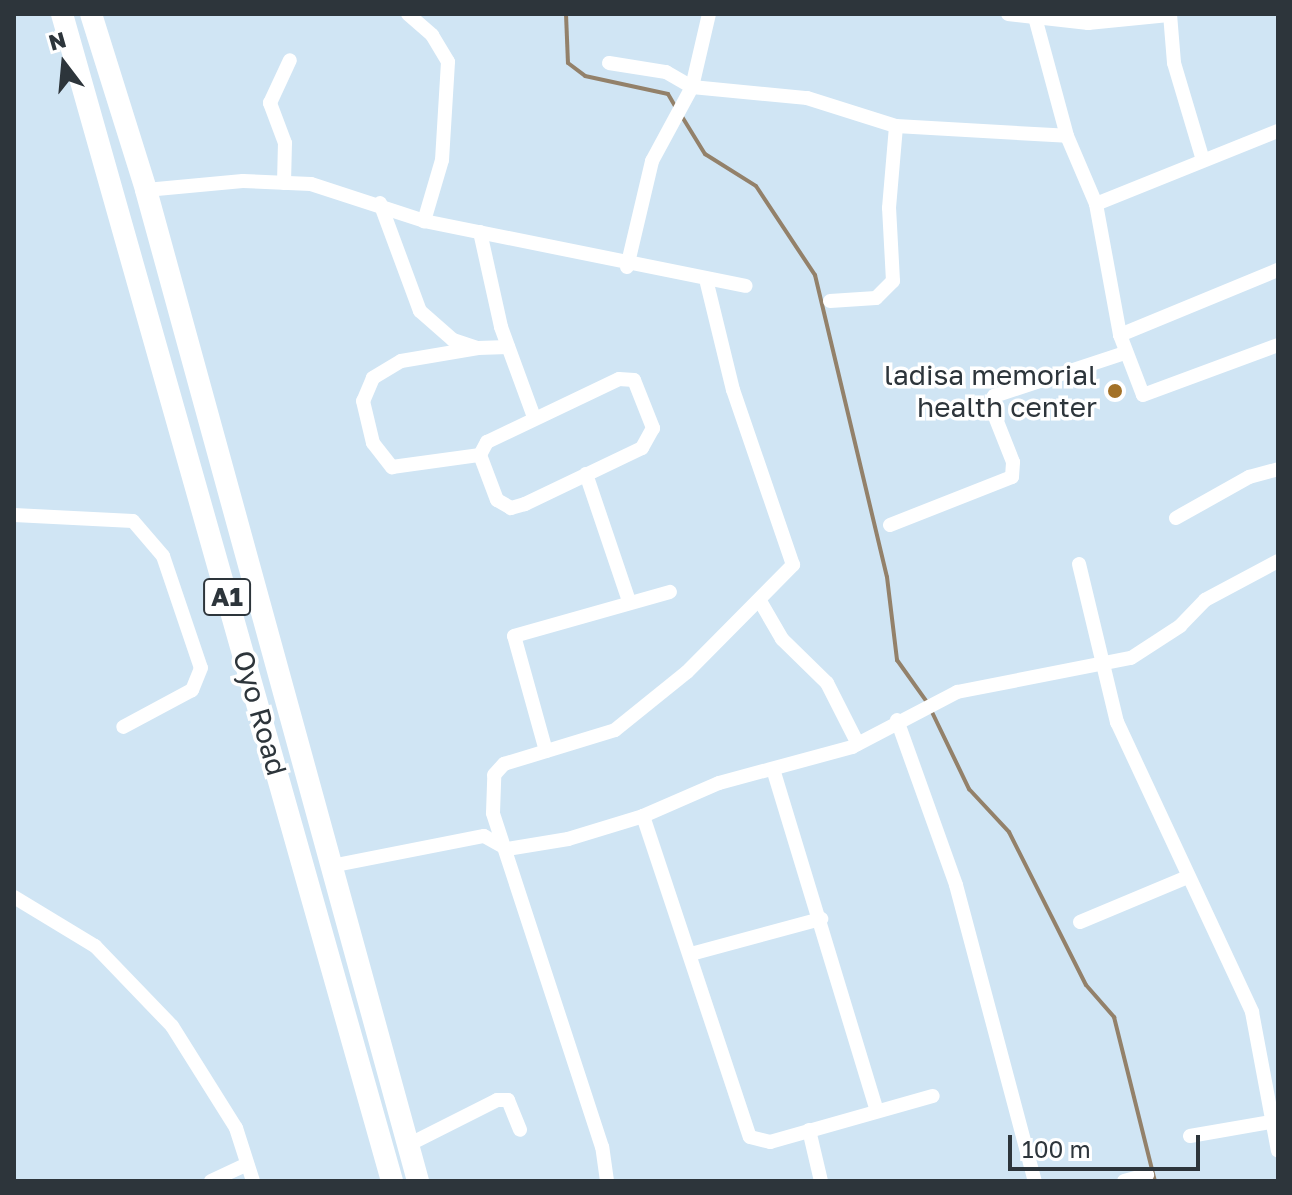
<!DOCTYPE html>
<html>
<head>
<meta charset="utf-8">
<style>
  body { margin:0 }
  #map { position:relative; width:1292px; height:1195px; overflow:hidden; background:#d0e5f4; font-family:"Golos Text",sans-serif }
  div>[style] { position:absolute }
  .stream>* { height:4px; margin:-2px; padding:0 2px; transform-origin:2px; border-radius:2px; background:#93816a }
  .minor>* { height:14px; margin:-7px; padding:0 7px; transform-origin:7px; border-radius:7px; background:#fff }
  .highway>* { height:22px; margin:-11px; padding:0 11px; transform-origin:11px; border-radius:11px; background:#fff }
  .dots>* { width:22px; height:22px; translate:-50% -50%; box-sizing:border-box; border:4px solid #fff; border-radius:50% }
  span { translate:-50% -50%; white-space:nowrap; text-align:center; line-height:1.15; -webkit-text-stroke:7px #fff; paint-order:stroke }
  .shield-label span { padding:2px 6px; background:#fff; border:2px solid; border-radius:6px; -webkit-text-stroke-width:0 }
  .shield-label { font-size:26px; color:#2d353b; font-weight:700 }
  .poi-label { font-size:28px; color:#2d353b }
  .right { translate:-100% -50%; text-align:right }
  .street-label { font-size:28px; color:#2d353b }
  .frame { position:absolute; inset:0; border:16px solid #2d353b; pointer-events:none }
  .north { position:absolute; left:24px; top:24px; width:80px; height:80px; -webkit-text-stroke:6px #fff; paint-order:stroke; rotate:344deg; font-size:22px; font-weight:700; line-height:32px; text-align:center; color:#2d353b }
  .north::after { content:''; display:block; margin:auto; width:28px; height:36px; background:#2d353b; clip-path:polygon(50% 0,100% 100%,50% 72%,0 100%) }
  .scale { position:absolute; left:1008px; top:1135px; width:192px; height:36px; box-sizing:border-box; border:4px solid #2d353b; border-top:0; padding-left:10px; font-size:24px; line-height:28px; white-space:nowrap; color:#2d353b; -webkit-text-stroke:6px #fff; paint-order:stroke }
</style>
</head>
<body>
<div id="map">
  <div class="stream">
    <i style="left:566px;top:14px;width:49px;rotate:87.7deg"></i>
    <i style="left:568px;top:63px;width:21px;rotate:37deg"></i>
    <i style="left:585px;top:76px;width:85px;rotate:12.2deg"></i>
    <i style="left:668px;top:94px;width:16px;rotate:60deg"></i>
    <i style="left:681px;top:115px;width:46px;rotate:58.4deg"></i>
    <i style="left:705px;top:154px;width:60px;rotate:32.1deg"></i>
    <i style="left:756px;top:186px;width:107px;rotate:56.5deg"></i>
    <i style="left:815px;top:275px;width:310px;rotate:76.6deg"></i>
    <i style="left:887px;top:577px;width:84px;rotate:83.1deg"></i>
    <i style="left:897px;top:660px;width:52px;rotate:54.5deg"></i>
    <i style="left:931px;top:710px;width:88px;rotate:64.3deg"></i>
    <i style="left:969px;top:789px;width:59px;rotate:47.1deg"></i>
    <i style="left:1009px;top:832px;width:171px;rotate:63.3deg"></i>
    <i style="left:1086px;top:985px;width:43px;rotate:48.8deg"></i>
    <i style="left:1114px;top:1017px;width:169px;rotate:76deg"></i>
  </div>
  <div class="minor">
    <i style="left:408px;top:14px;width:32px;rotate:41deg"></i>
    <i style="left:432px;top:35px;width:31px;rotate:59deg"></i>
    <i style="left:448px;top:62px;width:98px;rotate:93.5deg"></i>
    <i style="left:442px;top:160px;width:64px;rotate:106.4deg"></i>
    <i style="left:1008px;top:14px;width:81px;rotate:6.4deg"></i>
    <i style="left:1088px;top:23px;width:81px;rotate:-5.6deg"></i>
    <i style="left:1170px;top:14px;width:49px;rotate:85.3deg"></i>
    <i style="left:1174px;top:63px;width:101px;rotate:73.4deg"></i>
    <i style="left:1036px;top:21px;width:119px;rotate:74.9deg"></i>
    <i style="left:1067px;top:136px;width:74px;rotate:66.9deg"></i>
    <i style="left:1096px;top:204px;width:133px;rotate:79.6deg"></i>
    <i style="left:1120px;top:335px;width:64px;rotate:69deg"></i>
    <i style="left:1143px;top:395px;width:144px;rotate:-20.3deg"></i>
    <i style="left:609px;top:63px;width:58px;rotate:9deg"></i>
    <i style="left:666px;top:72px;width:30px;rotate:30deg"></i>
    <i style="left:692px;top:87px;width:116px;rotate:5.5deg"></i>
    <i style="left:807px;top:98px;width:93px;rotate:17.5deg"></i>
    <i style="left:896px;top:126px;width:171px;rotate:3.3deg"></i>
    <i style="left:284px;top:183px;width:40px;rotate:-88.6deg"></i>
    <i style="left:285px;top:143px;width:43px;rotate:-110.6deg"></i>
    <i style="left:270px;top:103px;width:47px;rotate:-65.1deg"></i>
    <i style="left:146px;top:190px;width:97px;rotate:-5.3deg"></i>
    <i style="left:243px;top:181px;width:68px;rotate:2.5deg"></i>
    <i style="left:311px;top:184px;width:119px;rotate:18.1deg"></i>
    <i style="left:424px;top:221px;width:328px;rotate:11.4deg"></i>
    <i style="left:380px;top:203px;width:115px;rotate:69.7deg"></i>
    <i style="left:420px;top:311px;width:44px;rotate:41.3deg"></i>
    <i style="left:453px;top:340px;width:26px;rotate:18deg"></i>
    <i style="left:478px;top:348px;width:30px;rotate:-2deg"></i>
    <i style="left:1096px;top:204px;width:196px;rotate:-21.9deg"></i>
    <i style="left:480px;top:232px;width:97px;rotate:77.5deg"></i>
    <i style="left:501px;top:327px;width:96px;rotate:69.9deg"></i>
    <i style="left:627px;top:267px;width:109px;rotate:-76.7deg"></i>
    <i style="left:652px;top:161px;width:84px;rotate:-61.6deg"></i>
    <i style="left:692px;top:87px;width:75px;rotate:-76.9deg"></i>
    <i style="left:830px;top:301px;width:46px;rotate:-3.7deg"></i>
    <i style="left:876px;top:298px;width:24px;rotate:-45deg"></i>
    <i style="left:893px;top:281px;width:73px;rotate:-93.1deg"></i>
    <i style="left:889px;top:208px;width:82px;rotate:-85.1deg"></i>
    <i style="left:1120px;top:335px;width:171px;rotate:-22.4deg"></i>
    <i style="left:478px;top:348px;width:78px;rotate:170.4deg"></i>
    <i style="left:401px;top:361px;width:33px;rotate:149deg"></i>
    <i style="left:373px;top:378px;width:25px;rotate:113deg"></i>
    <i style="left:363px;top:401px;width:43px;rotate:76.6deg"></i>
    <i style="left:373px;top:443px;width:31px;rotate:52deg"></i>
    <i style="left:392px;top:467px;width:89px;rotate:-7.8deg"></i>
    <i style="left:619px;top:379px;width:15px;rotate:4deg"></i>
    <i style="left:634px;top:380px;width:52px;rotate:68.4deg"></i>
    <i style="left:653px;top:428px;width:23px;rotate:119deg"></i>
    <i style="left:642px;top:448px;width:130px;rotate:154.4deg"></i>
    <i style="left:525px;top:504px;width:15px;rotate:164deg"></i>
    <i style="left:511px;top:508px;width:16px;rotate:-150deg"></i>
    <i style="left:497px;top:500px;width:48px;rotate:-110.7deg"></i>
    <i style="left:480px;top:455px;width:15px;rotate:-62deg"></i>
    <i style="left:487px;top:442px;width:146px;rotate:-25.5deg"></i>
    <i style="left:586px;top:474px;width:134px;rotate:71.3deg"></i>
    <i style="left:14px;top:515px;width:119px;rotate:2.9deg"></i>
    <i style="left:133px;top:521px;width:46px;rotate:49.4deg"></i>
    <i style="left:163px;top:556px;width:118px;rotate:71.3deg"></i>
    <i style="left:201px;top:668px;width:24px;rotate:112deg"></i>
    <i style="left:192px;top:690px;width:78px;rotate:151.8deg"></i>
    <i style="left:1176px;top:518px;width:84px;rotate:-29.3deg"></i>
    <i style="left:1249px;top:477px;width:30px;rotate:-15deg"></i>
    <i style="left:890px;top:525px;width:131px;rotate:-21.5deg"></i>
    <i style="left:1012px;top:477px;width:15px;rotate:-86deg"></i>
    <i style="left:1013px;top:462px;width:62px;rotate:-111.6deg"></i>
    <i style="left:990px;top:404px;width:9px;rotate:-63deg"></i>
    <i style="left:994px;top:396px;width:138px;rotate:-18.2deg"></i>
    <i style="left:1079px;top:564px;width:163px;rotate:76.5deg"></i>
    <i style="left:1117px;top:722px;width:320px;rotate:65deg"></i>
    <i style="left:1252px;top:1012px;width:141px;rotate:79.4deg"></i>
    <i style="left:760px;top:601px;width:44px;rotate:59.9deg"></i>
    <i style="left:782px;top:639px;width:63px;rotate:44.4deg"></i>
    <i style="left:827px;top:683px;width:68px;rotate:63.1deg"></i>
    <i style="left:897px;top:720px;width:175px;rotate:70.3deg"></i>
    <i style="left:956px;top:885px;width:306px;rotate:75.1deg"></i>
    <i style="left:546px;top:751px;width:119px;rotate:-105.5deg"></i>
    <i style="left:514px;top:636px;width:162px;rotate:-15.8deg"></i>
    <i style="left:773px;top:769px;width:357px;rotate:73.1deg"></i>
    <i style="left:643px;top:816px;width:338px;rotate:71.6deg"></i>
    <i style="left:750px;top:1137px;width:21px;rotate:14deg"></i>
    <i style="left:770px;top:1142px;width:169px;rotate:-15.8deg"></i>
    <i style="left:331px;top:866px;width:156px;rotate:-11.1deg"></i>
    <i style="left:484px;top:836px;width:26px;rotate:29deg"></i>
    <i style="left:507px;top:849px;width:62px;rotate:-9.3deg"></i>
    <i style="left:568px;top:839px;width:78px;rotate:-17deg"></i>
    <i style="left:643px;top:816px;width:83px;rotate:-23.5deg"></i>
    <i style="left:719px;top:783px;width:138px;rotate:-15.1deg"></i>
    <i style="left:852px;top:747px;width:119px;rotate:-27.6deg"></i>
    <i style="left:957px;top:692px;width:177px;rotate:-11.1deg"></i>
    <i style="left:1131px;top:658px;width:59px;rotate:-33.1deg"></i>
    <i style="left:1180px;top:626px;width:36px;rotate:-46deg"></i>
    <i style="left:1205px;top:600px;width:83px;rotate:-28.1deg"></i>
    <i style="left:14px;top:897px;width:95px;rotate:31.2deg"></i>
    <i style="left:95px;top:946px;width:111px;rotate:46.1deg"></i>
    <i style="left:172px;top:1026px;width:120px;rotate:57.9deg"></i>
    <i style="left:236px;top:1128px;width:56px;rotate:72.2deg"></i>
    <i style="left:1080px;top:922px;width:114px;rotate:-22.7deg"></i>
    <i style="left:691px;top:954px;width:135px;rotate:-15.1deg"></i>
    <i style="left:809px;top:1130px;width:52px;rotate:76.8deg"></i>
    <i style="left:1190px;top:1136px;width:81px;rotate:-9.9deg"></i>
    <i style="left:408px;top:1145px;width:100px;rotate:-26.8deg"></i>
    <i style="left:497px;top:1100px;width:11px"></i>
    <i style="left:508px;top:1100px;width:32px;rotate:68deg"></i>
    <i style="left:211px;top:1181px;width:40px;rotate:-25deg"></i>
    <i style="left:607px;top:1181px;width:34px;rotate:-98deg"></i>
    <i style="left:602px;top:1147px;width:351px;rotate:-108.1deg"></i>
    <i style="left:493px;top:813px;width:38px;rotate:-88deg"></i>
    <i style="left:494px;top:775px;width:15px;rotate:-48deg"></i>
    <i style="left:504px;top:764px;width:116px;rotate:-17deg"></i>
    <i style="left:615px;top:730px;width:92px;rotate:-38.9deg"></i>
    <i style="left:687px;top:672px;width:151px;rotate:-45.3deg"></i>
    <i style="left:793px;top:565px;width:185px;rotate:-108.9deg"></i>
    <i style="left:733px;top:390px;width:110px;rotate:-103.7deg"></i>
    <i style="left:1124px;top:1181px;width:24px;rotate:-15deg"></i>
  </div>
  <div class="highway">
    <i style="left:62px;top:14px;width:1213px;rotate:74.21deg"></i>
    <i style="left:91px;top:14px;width:184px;rotate:72.6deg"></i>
    <i style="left:146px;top:190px;width:1028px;rotate:74.65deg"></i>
  </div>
  <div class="dots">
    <i style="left:1115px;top:391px;background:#a37127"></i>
  </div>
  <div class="shield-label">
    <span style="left:227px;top:597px">A1</span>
  </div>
  <div class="poi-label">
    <span class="right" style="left:1097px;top:391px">ladisa memorial<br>health center</span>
  </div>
  <div class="street-label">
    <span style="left:260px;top:713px;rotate:74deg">Oyo Road</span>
  </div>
  <div class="frame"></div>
  <div class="north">N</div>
  <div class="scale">100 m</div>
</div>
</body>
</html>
